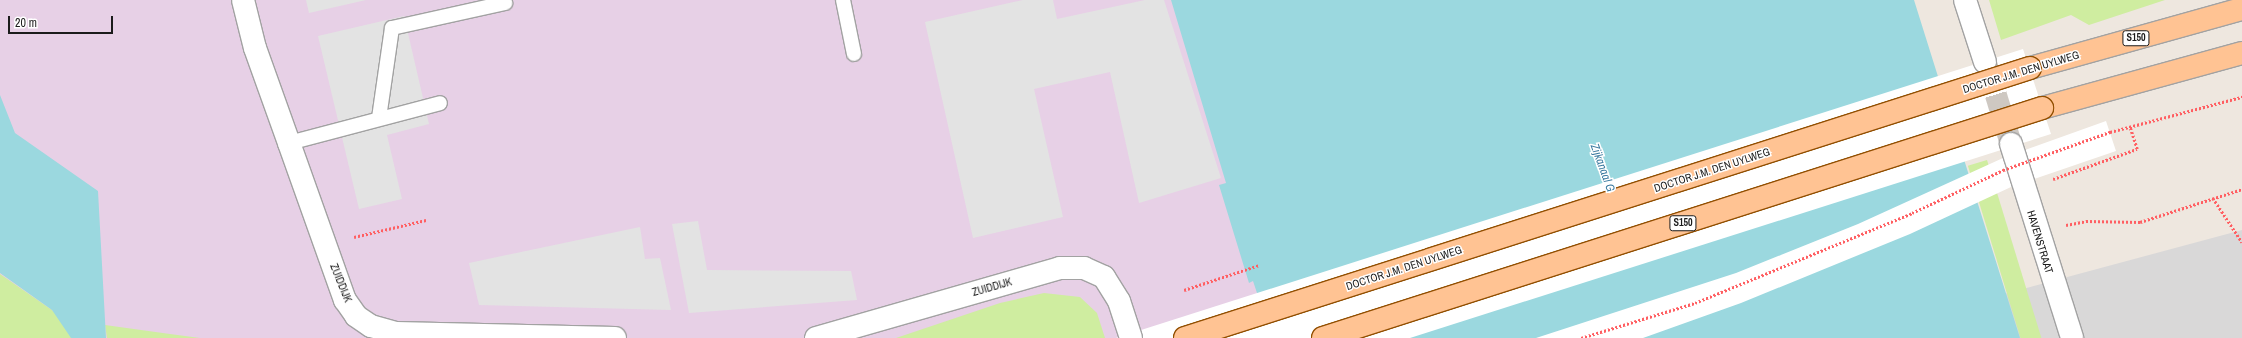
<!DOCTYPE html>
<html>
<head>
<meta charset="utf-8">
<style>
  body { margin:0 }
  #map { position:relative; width:2242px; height:338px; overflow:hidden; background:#eee7df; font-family:"Archivo Narrow",sans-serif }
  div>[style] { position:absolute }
  .residential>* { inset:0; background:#d9d8d8 }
  .industrial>* { inset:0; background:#e7d0e6 }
  .grass>* { inset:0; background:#cfeda0; transform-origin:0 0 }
  .parking>* { inset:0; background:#e3e3e3 }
  .water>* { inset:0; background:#9bd8df }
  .pier>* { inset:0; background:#fff }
  .street-tunnel>* { height:22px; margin-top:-11px; transform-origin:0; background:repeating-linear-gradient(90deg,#cec8c2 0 22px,transparent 0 33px) }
  .path>* { height:2.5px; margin-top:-1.25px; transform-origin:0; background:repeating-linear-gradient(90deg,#ff5f62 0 2px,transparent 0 4px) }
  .roads { filter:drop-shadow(1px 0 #a2a2a2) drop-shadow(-1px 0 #a2a2a2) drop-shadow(0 1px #a2a2a2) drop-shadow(0 -1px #a2a2a2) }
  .lane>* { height:14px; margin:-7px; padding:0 7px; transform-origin:7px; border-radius:7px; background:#fff }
  .street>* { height:22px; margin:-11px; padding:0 11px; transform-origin:11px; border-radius:11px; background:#fff }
  .primary>* { height:22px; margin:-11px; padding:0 11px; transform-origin:11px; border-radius:11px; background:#ffc393 }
  .path-bridge>* { height:2.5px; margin-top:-1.25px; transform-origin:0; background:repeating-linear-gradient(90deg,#ff5f62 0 2px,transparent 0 4px) }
  .bridges { filter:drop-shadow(1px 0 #924f00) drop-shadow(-1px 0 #924f00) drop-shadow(0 1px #924f00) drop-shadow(0 -1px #924f00) }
  .primary-bridge>* { height:22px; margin:-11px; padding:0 11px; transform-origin:11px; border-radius:11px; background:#ffc393 }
  span { translate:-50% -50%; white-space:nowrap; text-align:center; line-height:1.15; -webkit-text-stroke:3px #fff; paint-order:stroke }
  .shield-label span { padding:1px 3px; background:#fff; border:1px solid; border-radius:3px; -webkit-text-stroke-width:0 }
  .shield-label { font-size:10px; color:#1b1b1b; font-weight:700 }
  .street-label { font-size:11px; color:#1b1b1b }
  .water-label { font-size:12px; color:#3c7ba0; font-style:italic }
  .scale { position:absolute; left:8px; top:16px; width:105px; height:18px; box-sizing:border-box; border:2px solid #1b1b1b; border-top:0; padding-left:5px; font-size:12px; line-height:14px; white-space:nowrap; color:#1b1b1b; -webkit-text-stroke:3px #fff; paint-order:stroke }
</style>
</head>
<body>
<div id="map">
  <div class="residential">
    <i style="clip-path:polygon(2242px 230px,2242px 338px,1585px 338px,1978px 301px)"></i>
  </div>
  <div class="industrial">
    <i style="clip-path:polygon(0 0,1413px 0,1479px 268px,1179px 338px,0 338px)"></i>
  </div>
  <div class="grass">
    <i style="clip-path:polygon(1989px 0,2165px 0,2089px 25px,2071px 15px,2001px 40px)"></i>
    <i style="left:1987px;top:160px;width:187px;height:20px;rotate:73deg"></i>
    <i style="clip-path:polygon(0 274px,52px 310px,79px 338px,0 338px)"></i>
    <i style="clip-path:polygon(1044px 293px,1080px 297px,1097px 313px,1105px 338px,896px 338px,1000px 303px)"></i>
    <i style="clip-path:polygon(105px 325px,170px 334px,200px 338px,107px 338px)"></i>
  </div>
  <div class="parking">
    <i style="clip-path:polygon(306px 0,366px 0,309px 13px)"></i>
    <i style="clip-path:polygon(1023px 0,1053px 0,1057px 19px,1145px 0,1164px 0,1221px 178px,1139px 203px,1110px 72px,1034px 89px,1063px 217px,973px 238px,925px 22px)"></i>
    <i style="clip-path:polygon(404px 16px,429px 124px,387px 135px,402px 199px,359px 209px,318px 36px)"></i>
    <i style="clip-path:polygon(698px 221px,707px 270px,851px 271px,857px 300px,689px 313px,672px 224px)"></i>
    <i style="clip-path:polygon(640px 227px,645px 259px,660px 258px,671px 310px,479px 305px,469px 263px)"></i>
  </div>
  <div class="water">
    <i style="clip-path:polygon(1171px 0,1914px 0,2020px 338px,1272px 338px,1253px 281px,1249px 283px,1219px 185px,1226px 183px)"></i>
    <i style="clip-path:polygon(0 95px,15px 133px,98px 191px,106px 338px,71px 338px,52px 310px,0 273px)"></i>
  </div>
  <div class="pier">
    <i style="clip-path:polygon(2023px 49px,2051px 134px,1410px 338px,1116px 338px)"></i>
    <i style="clip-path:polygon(2106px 121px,2116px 151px,2011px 187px,1910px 234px,1741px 303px,1643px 338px,1536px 338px,1736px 273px,1858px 224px,2003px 158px)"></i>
  </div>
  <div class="street-tunnel">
    <i style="left:1986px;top:63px;width:85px;rotate:72.8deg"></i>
  </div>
  <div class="path">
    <i style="left:2110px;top:132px;width:137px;rotate:-14.9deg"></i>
    <i style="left:2053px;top:179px;width:89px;rotate:-19.7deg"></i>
    <i style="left:2137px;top:149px;width:23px;rotate:-108deg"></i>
    <i style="left:2213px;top:198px;width:53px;rotate:56.6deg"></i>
    <i style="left:2066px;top:225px;width:20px;rotate:-11deg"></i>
    <i style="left:2086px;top:221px;width:54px;rotate:1.1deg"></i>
    <i style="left:2140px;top:222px;width:107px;rotate:-17.9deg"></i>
    <i style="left:354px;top:237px;width:74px;rotate:-13.3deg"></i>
    <i style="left:1184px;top:290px;width:79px;rotate:-18.4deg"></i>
  </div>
  <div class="roads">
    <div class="lane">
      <i style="left:843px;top:0;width:55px;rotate:78.5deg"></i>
      <i style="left:379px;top:118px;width:91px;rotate:-81.8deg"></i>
      <i style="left:392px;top:28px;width:116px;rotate:-12.5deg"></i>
      <i style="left:289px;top:143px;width:156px;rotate:-14.8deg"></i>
    </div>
    <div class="street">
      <i style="left:243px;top:0;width:49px;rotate:76deg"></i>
      <i style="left:255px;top:48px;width:101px;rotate:70.3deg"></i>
      <i style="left:289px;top:143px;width:167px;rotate:70.4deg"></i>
      <i style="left:345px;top:300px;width:19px;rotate:55deg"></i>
      <i style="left:356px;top:316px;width:18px;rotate:34deg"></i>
      <i style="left:371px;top:326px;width:26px;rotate:16deg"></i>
      <i style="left:396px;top:333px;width:219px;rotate:1.3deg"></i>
      <i style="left:1965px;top:0;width:65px;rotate:72.1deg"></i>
      <i style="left:2011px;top:144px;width:203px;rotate:72.5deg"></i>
      <i style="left:816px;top:338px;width:254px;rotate:-16deg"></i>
      <i style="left:1060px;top:268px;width:24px"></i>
      <i style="left:1084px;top:268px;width:22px;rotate:24deg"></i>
      <i style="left:1104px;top:277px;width:28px;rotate:58deg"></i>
      <i style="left:1119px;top:301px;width:39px;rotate:72deg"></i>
    </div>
    <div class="primary">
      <i style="left:2030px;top:68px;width:220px;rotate:-15.6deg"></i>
      <i style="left:2042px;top:108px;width:207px;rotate:-15.4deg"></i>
    </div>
  </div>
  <div class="path-bridge">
    <i style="left:1581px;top:338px;width:119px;rotate:-17.1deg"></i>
    <i style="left:1695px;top:303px;width:235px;rotate:-22.5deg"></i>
    <i style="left:1912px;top:213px;width:101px;rotate:-25.3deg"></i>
    <i style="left:2003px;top:170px;width:114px;rotate:-19.6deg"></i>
  </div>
  <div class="bridges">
    <div class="primary-bridge">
      <i style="left:1185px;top:338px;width:887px;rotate:-17.72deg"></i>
      <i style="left:1323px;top:338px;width:755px;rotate:-17.74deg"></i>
    </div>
  </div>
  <div class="shield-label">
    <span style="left:2136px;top:38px">S150</span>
    <span style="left:1683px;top:223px">S150</span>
  </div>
  <div class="street-label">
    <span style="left:2021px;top:72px;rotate:-17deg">DOCTOR J.M. DEN UYLWEG</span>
    <span style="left:1712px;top:170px;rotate:-18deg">DOCTOR J.M. DEN UYLWEG</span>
    <span style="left:2040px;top:242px;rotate:73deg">HAVENSTRAAT</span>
    <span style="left:1404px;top:268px;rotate:-18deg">DOCTOR J.M. DEN UYLWEG</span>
    <span style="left:341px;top:283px;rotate:68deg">ZUIDDIJK</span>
    <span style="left:992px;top:287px;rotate:-16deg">ZUIDDIJK</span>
  </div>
  <div class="water-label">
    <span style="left:1602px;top:168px;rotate:70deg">Zijkanaal G</span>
  </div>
  <div class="scale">20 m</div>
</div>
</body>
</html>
